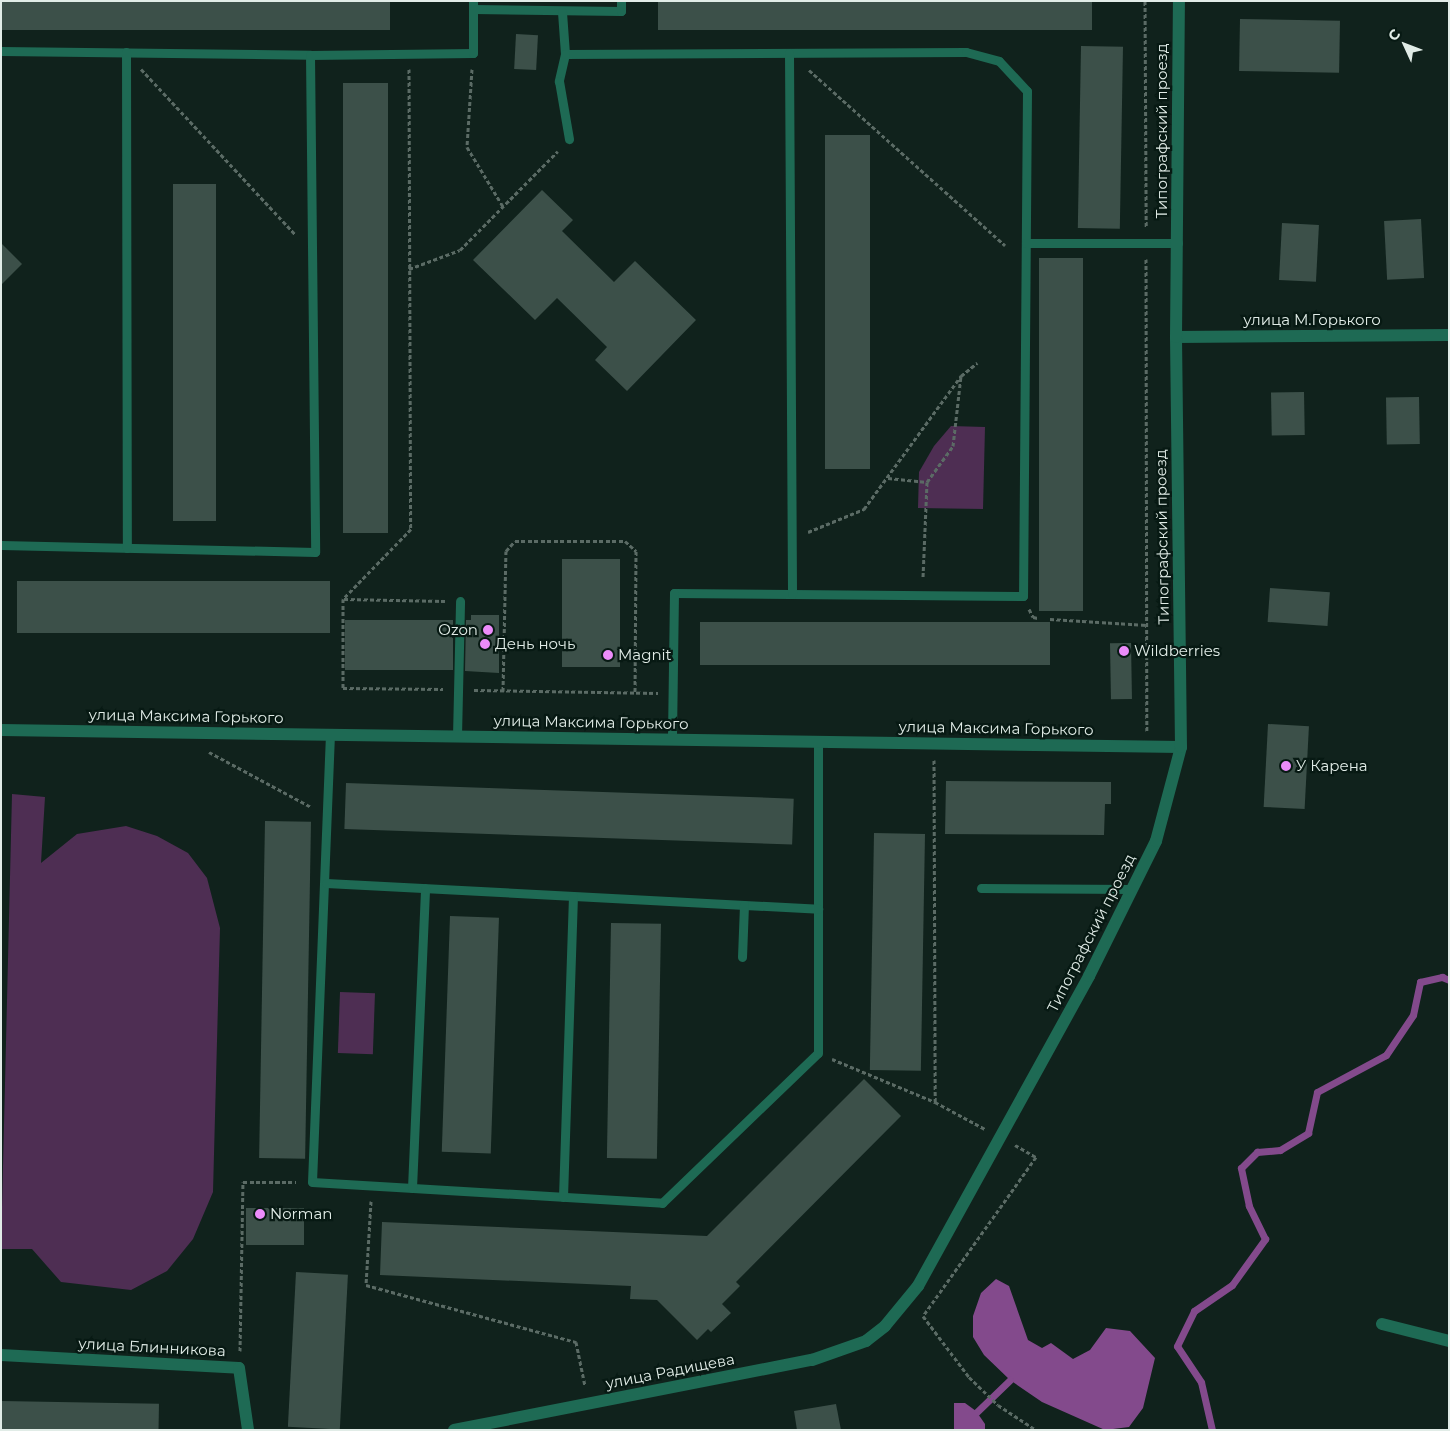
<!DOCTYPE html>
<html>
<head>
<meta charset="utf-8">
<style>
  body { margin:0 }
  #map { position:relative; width:1450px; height:1431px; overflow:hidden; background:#10221c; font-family:Montserrat,sans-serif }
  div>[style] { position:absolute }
  .green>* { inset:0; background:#4e2e53; transform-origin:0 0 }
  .water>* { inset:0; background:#834a8c }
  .stream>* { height:7px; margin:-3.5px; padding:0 3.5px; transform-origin:3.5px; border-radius:3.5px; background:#834a8c }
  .building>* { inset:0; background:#3c5049; transform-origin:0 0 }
  .path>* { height:3px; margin-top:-1.5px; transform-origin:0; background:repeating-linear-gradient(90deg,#5b6b65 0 4px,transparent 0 6.5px) }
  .lane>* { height:9px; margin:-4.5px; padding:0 4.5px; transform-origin:4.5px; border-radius:4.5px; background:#1e6a54 }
  .street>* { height:12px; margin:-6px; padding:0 6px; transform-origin:6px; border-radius:6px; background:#1e6a54 }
  .dots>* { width:14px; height:14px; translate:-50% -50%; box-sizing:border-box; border:2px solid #071913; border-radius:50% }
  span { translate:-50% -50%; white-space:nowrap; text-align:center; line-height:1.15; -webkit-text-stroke:4.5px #071913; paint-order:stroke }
  .street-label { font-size:15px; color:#e1ece7 }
  .poi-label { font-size:15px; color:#e1ece7 }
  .right { translate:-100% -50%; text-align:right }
  .left { translate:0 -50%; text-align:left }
  .frame { position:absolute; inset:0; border:2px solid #e1ece7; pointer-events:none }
  .north { position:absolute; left:1380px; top:20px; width:50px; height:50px; -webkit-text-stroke:4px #071913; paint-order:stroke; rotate:313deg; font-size:14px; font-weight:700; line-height:20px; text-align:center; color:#e1ece7 }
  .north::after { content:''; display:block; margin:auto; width:18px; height:22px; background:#e1ece7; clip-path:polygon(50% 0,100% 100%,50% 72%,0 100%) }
</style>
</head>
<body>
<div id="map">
  <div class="green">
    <i style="clip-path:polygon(951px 426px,985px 427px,983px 509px,918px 508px,919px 472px,934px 446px)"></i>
    <i style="clip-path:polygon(12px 794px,45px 797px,41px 863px,77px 834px,126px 826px,157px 836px,188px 853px,207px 878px,220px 928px,213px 1192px,193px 1239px,167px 1271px,131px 1290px,61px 1282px,32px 1249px,1px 1249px)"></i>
    <i style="left:340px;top:992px;width:35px;height:61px;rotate:2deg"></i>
  </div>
  <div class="water">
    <i style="clip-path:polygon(996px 1279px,1009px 1286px,1028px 1340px,1042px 1348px,1051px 1343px,1073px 1359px,1090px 1350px,1106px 1328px,1130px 1331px,1155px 1358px,1143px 1408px,1129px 1427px,1105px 1430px,1042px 1402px,1010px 1380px,984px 1355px,973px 1337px,973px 1316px,981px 1293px)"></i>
    <i style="clip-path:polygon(954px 1403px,965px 1403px,976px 1411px,985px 1424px,985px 1430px,954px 1430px)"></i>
  </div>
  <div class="stream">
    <i style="left:958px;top:1430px;width:72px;rotate:-43.9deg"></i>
    <i style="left:1212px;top:1430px;width:49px;rotate:-102.9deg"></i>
    <i style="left:1201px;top:1382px;width:43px;rotate:-123.7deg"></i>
    <i style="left:1177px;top:1346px;width:39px;rotate:-64deg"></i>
    <i style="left:1194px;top:1311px;width:46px;rotate:-34.4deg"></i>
    <i style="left:1232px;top:1285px;width:57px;rotate:-54.3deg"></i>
    <i style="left:1265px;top:1239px;width:37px;rotate:-116deg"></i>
    <i style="left:1249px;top:1206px;width:39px;rotate:-102deg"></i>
    <i style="left:1241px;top:1168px;width:23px;rotate:-45deg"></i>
    <i style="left:1257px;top:1152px;width:23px;rotate:-5deg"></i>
    <i style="left:1280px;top:1150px;width:33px;rotate:-31deg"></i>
    <i style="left:1308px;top:1133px;width:42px;rotate:-77.6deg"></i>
    <i style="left:1317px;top:1092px;width:78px;rotate:-28.2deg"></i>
    <i style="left:1386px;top:1055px;width:48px;rotate:-56deg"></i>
    <i style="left:1413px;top:1015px;width:34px;rotate:-78deg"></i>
    <i style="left:1420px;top:982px;width:23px;rotate:-13deg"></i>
    <i style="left:1442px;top:977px;width:8px;rotate:23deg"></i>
  </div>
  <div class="building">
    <i style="left:1px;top:1px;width:389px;height:29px"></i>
    <i style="left:658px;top:1px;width:434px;height:29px"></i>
    <i style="left:1240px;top:19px;width:100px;height:52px;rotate:1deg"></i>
    <i style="left:516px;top:34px;width:22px;height:35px;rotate:3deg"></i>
    <i style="left:1081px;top:46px;width:42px;height:182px;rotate:1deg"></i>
    <i style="left:343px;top:83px;width:45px;height:450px"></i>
    <i style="left:825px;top:135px;width:45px;height:334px"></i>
    <i style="left:173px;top:184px;width:43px;height:337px"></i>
    <i style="clip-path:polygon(542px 190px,573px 220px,562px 231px,614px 282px,635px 261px,696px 320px,627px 391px,595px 360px,607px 347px,557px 298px,535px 320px,473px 260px)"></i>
    <i style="left:1421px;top:219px;width:59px;height:37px;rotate:87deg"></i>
    <i style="left:1282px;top:223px;width:37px;height:57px;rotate:3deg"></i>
    <i style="clip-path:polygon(1px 243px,22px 264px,1px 285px)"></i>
    <i style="left:1039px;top:258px;width:44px;height:353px"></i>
    <i style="left:1304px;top:392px;width:43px;height:33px;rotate:89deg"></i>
    <i style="left:1419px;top:397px;width:47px;height:33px;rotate:89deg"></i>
    <i style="left:562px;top:559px;width:58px;height:108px"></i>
    <i style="left:330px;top:581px;width:52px;height:313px;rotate:90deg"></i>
    <i style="left:1270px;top:588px;width:60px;height:34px;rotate:4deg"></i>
    <i style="clip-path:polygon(471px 615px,499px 615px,499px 673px,465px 671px,466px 620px,471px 620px)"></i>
    <i style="left:345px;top:620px;width:108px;height:50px"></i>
    <i style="left:700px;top:622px;width:350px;height:43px"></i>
    <i style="left:1131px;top:643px;width:56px;height:21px;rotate:89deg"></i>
    <i style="left:1268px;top:724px;width:41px;height:83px;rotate:3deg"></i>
    <i style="clip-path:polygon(946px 781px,1111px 782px,1111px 804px,1105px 804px,1104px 835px,945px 834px)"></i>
    <i style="left:346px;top:783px;width:448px;height:46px;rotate:2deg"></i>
    <i style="left:265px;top:821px;width:46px;height:337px;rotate:1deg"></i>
    <i style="left:874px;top:833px;width:51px;height:237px;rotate:1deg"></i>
    <i style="left:450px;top:916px;width:49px;height:236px;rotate:2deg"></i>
    <i style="left:611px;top:923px;width:50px;height:235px;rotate:1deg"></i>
    <i style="clip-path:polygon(864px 1079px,901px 1116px,736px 1282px,740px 1286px,722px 1304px,731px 1313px,711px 1332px,708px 1329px,697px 1340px,657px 1300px,630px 1299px,631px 1286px,380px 1275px,382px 1222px,707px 1236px)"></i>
    <i style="left:246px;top:1208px;width:58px;height:37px"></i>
    <i style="left:296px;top:1272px;width:52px;height:155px;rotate:3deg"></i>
    <i style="left:1px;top:1401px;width:158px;height:29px;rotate:1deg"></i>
    <i style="clip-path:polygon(836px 1404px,841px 1430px,797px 1430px,794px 1411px)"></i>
  </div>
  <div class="path">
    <i style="left:1145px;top:1px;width:227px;rotate:89.7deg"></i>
    <i style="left:141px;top:69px;width:227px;rotate:47deg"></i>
    <i style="left:409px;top:69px;width:460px;rotate:89.8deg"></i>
    <i style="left:411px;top:529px;width:98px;rotate:134.2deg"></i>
    <i style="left:343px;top:599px;width:89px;rotate:90deg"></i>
    <i style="left:343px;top:688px;width:100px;rotate:0.6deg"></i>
    <i style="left:472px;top:69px;width:78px;rotate:93.7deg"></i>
    <i style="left:467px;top:147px;width:71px;rotate:58.8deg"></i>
    <i style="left:809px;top:70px;width:263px;rotate:41.8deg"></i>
    <i style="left:1146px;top:259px;width:472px;rotate:89.9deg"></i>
    <i style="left:409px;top:269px;width:54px;rotate:-20.4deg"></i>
    <i style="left:460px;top:250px;width:139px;rotate:-45.3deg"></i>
    <i style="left:888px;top:478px;width:39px;rotate:6deg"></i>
    <i style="left:927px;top:482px;width:97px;rotate:92.4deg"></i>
    <i style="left:927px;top:482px;width:44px;rotate:-54.2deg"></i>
    <i style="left:953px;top:446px;width:70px;rotate:-83.5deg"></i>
    <i style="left:961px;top:376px;width:21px;rotate:-39deg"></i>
    <i style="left:808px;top:532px;width:61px;rotate:-22.3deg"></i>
    <i style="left:864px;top:509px;width:165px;rotate:-53.9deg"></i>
    <i style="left:344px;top:599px;width:101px;rotate:1.1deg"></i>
    <i style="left:1029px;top:609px;width:9px;rotate:63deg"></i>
    <i style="left:1033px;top:617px;width:5px;rotate:11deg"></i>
    <i style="left:1050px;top:619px;width:97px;rotate:3.5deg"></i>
    <i style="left:474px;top:690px;width:184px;rotate:0.9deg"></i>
    <i style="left:503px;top:691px;width:140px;rotate:-88.8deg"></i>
    <i style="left:506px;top:551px;width:13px;rotate:-48deg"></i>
    <i style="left:515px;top:541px;width:110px"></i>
    <i style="left:625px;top:541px;width:15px;rotate:42deg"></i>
    <i style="left:636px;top:551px;width:142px;rotate:90.4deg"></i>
    <i style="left:209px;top:752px;width:116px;rotate:28.3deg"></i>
    <i style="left:934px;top:760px;width:342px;rotate:89.8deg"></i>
    <i style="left:832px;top:1059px;width:112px;rotate:22.7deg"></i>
    <i style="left:935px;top:1102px;width:57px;rotate:28.4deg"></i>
    <i style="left:1015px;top:1145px;width:24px;rotate:30deg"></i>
    <i style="left:1036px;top:1157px;width:195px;rotate:125.4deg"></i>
    <i style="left:923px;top:1316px;width:76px;rotate:53deg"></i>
    <i style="left:969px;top:1377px;width:40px;rotate:44deg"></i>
    <i style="left:998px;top:1405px;width:45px;rotate:33.3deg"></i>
    <i style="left:371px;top:1201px;width:84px;rotate:93.4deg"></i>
    <i style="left:366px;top:1285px;width:218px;rotate:15.2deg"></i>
    <i style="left:576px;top:1342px;width:45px;rotate:78.4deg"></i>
    <i style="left:240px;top:1351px;width:169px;rotate:-89deg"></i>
    <i style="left:243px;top:1182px;width:53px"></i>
  </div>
  <div class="lane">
    <i style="left:473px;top:9px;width:148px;rotate:0.8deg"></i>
    <i style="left:621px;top:11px;width:10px;rotate:-90deg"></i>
    <i style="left:562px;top:12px;width:42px;rotate:85.9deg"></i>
    <i style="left:565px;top:54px;width:401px;rotate:-0.3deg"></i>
    <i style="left:966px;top:52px;width:34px;rotate:15deg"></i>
    <i style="left:999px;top:61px;width:41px;rotate:47deg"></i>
    <i style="left:1027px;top:91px;width:505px;rotate:90.45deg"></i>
    <i style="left:1023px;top:596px;width:349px;rotate:-179.5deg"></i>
    <i style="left:674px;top:593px;width:146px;rotate:90.8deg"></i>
    <i style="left:1px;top:51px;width:309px;rotate:0.7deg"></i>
    <i style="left:310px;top:55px;width:497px;rotate:89.4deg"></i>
    <i style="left:315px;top:552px;width:314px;rotate:-178.7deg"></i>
    <i style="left:126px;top:52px;width:496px;rotate:89.9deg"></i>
    <i style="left:789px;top:53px;width:541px;rotate:89.68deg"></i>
    <i style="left:565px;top:54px;width:28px;rotate:103deg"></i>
    <i style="left:559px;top:81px;width:59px;rotate:80.2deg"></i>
    <i style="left:310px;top:55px;width:163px;rotate:-0.7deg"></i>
    <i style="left:473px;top:53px;width:52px;rotate:-90deg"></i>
    <i style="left:1026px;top:243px;width:152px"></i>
    <i style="left:330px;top:734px;width:448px;rotate:92.3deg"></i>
    <i style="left:312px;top:1182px;width:351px;rotate:3.4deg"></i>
    <i style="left:662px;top:1203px;width:216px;rotate:-43.9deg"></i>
    <i style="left:818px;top:1053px;width:312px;rotate:-90deg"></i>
    <i style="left:457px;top:736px;width:135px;rotate:-88.7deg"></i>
    <i style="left:326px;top:883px;width:493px;rotate:3deg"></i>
    <i style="left:981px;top:888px;width:151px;rotate:0.4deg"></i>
    <i style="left:742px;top:957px;width:52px;rotate:-87.8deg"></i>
    <i style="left:412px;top:1188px;width:300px;rotate:-87.5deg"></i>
    <i style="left:563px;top:1197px;width:301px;rotate:-88.1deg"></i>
  </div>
  <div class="street">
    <i style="left:1176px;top:337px;width:273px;rotate:-0.4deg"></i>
    <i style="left:1px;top:730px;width:1180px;rotate:0.83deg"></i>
    <i style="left:1382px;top:1324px;width:69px;rotate:14.2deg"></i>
    <i style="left:1px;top:1355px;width:238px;rotate:3.1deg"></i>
    <i style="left:239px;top:1368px;width:63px;rotate:81.7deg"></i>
    <i style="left:454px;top:1430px;width:365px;rotate:-11.1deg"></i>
    <i style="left:812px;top:1360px;width:57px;rotate:-19.4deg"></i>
    <i style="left:866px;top:1341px;width:24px;rotate:-38deg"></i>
    <i style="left:885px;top:1326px;width:52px;rotate:-50.5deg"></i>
    <i style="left:918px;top:1286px;width:354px;rotate:-61.1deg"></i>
    <i style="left:1089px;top:976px;width:151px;rotate:-63.6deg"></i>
    <i style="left:1156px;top:841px;width:97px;rotate:-75.1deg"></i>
    <i style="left:1181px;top:747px;width:410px;rotate:-90.7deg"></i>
    <i style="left:1176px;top:337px;width:336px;rotate:-89.5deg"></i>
  </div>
  <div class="dots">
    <i style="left:488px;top:630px;background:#ec8cfa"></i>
    <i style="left:485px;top:644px;background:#ec8cfa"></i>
    <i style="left:1124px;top:651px;background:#ec8cfa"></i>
    <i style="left:608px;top:655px;background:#ec8cfa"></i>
    <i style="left:1286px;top:766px;background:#ec8cfa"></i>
    <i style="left:260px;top:1214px;background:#ec8cfa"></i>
  </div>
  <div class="street-label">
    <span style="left:1162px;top:131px;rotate:-90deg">Типографский проезд</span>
    <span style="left:1312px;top:320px">улица М.Горького</span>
    <span style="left:1162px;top:537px;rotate:-91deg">Типографский проезд</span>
    <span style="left:186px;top:716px;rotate:1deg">улица Максима Горького</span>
    <span style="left:591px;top:722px;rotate:1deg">улица Максима Горького</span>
    <span style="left:996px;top:728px;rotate:1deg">улица Максима Горького</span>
    <span style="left:1091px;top:933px;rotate:-63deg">Типографский проезд</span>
    <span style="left:152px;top:1347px;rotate:3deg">улица Блинникова</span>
    <span style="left:670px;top:1371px;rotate:-11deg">улица Радищева</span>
  </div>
  <div class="poi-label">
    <span class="right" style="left:478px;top:630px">Ozon</span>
    <span class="left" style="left:495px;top:644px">День ночь</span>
    <span class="left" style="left:1134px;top:651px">Wildberries</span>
    <span class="left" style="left:618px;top:655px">Magnit</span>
    <span class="left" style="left:1296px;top:766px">У Карена</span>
    <span class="left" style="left:270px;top:1214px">Norman</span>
  </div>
  <div class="frame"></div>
  <div class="north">С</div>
</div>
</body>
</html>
